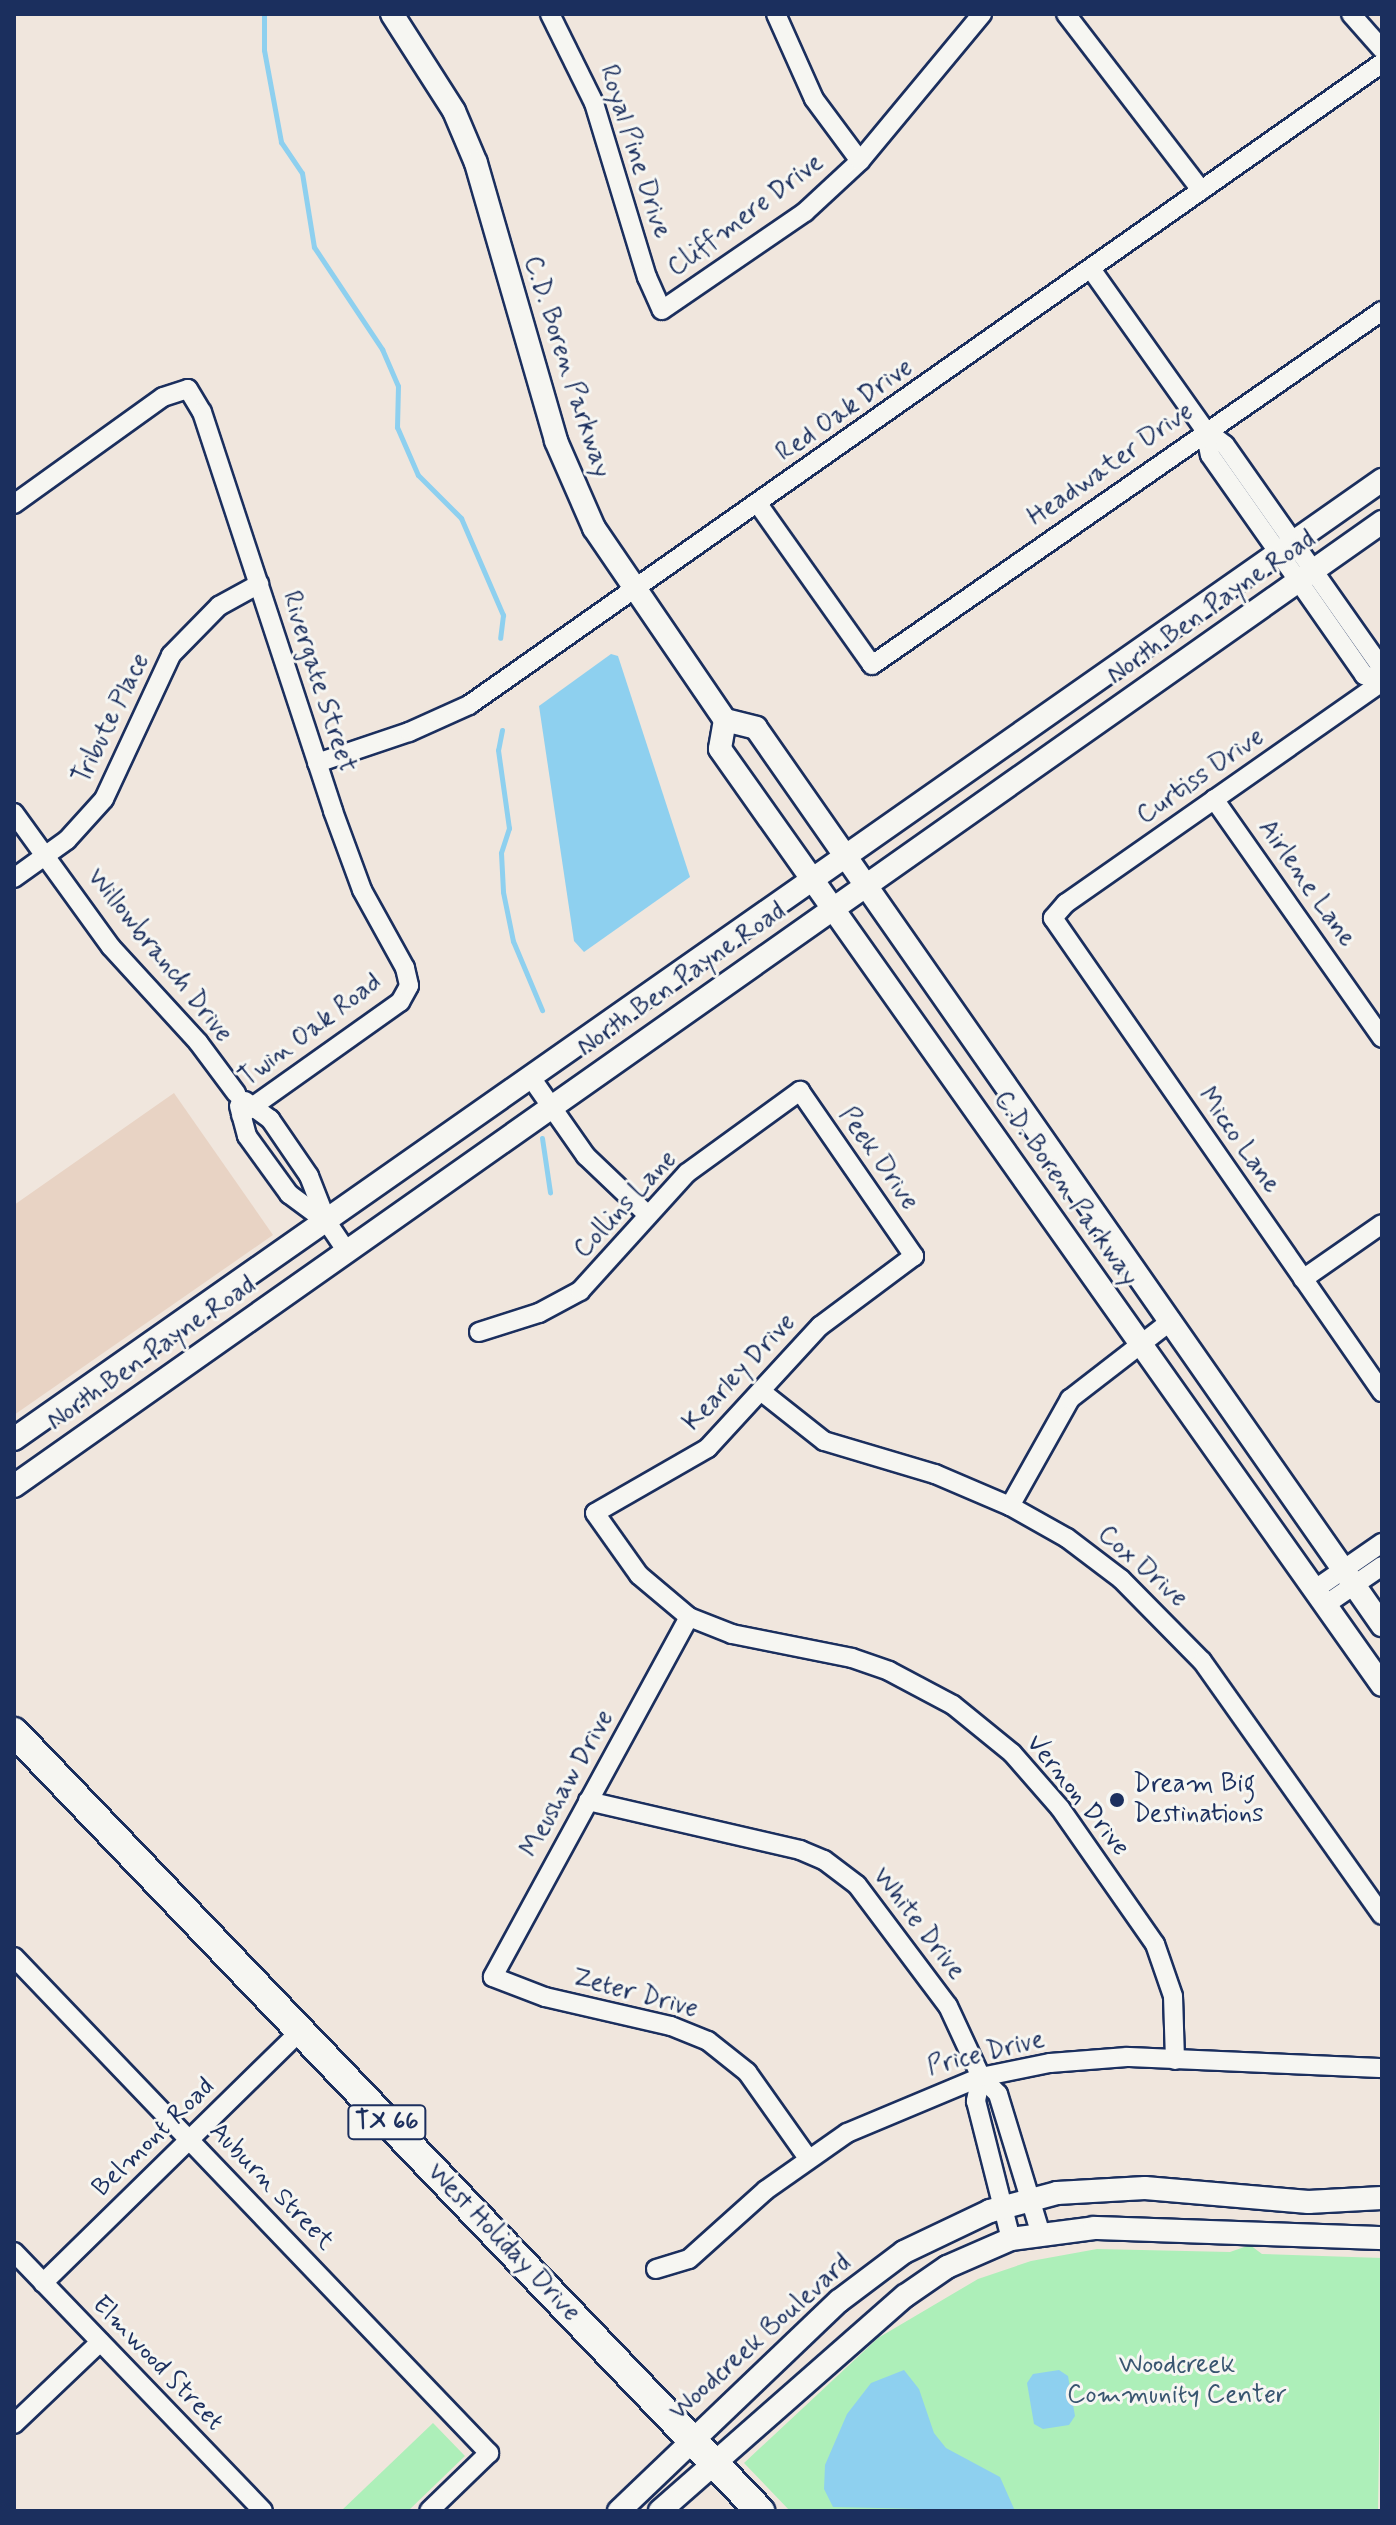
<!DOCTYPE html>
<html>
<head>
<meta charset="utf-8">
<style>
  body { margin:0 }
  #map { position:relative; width:1396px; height:2525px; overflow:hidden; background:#f0e6dd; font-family:Mynerve,sans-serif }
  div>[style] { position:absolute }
  .built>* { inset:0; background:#e8d3c4 }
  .green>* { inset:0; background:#adefb9 }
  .water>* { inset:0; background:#8ed0ef }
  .stream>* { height:5px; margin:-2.5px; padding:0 2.5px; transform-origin:2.5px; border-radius:2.5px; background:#8ed0ef }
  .roads { filter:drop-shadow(2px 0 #1b2f5e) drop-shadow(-2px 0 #1b2f5e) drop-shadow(0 2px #1b2f5e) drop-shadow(0 -2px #1b2f5e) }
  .minor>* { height:18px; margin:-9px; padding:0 9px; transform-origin:9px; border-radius:9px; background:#f6f6f2 }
  .tertiary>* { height:22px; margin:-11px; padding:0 11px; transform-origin:11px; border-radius:11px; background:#f6f6f2 }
  .primary>* { height:28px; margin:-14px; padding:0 14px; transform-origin:14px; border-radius:14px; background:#f6f6f2 }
  .dots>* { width:22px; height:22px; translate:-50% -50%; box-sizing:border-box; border:4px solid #f6f6f2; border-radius:50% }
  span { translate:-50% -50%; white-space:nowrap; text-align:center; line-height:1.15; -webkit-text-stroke:6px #f6f6f2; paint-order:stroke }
  .shield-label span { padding:2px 6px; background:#f6f6f2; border:2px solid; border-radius:6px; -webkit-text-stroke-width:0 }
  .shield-label { font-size:24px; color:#1b2f5e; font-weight:700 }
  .street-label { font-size:26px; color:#1b2f5e }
  .poi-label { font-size:26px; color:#1b2f5e }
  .left { translate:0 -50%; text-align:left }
  .park-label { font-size:26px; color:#385570 }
  .frame { position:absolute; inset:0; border:16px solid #1b2f5e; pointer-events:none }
</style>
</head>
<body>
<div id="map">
  <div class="built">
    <i style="clip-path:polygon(174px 1093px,273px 1235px,14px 1415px,14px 1205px)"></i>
  </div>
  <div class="green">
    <i style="clip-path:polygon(1250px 2245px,1262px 2254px,1382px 2258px,1378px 2511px,790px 2511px,744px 2463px,878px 2338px,978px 2279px,1031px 2261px,1097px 2249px,1230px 2252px)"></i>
    <i style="clip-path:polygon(433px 2423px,465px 2456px,408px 2511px,341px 2511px)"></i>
  </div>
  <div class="water">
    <i style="clip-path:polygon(611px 654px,618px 656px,690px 877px,584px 952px,574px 941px,539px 706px)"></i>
    <i style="clip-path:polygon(904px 2370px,919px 2389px,934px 2433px,946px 2448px,1000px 2477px,1015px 2511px,833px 2507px,824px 2489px,825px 2465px,847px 2414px,871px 2383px)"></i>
    <i style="clip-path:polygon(1059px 2370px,1068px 2376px,1075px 2416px,1069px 2425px,1043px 2429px,1034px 2424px,1027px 2383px,1033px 2374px)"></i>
  </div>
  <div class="stream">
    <i style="left:264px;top:14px;width:36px;rotate:90deg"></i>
    <i style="left:264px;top:50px;width:94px;rotate:79.5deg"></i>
    <i style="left:281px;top:142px;width:37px;rotate:56deg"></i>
    <i style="left:302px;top:173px;width:75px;rotate:80.8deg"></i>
    <i style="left:314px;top:247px;width:123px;rotate:56.3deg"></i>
    <i style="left:382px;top:349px;width:40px;rotate:66.6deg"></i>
    <i style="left:398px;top:386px;width:41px;rotate:91.4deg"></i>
    <i style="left:397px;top:427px;width:52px;rotate:66.4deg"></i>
    <i style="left:418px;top:475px;width:61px;rotate:45deg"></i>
    <i style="left:461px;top:518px;width:106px;rotate:66.6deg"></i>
    <i style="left:503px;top:615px;width:23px;rotate:97deg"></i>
    <i style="left:502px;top:730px;width:20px;rotate:101deg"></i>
    <i style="left:498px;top:750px;width:79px;rotate:82deg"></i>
    <i style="left:509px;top:828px;width:26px;rotate:108deg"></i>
    <i style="left:501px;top:853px;width:39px;rotate:87deg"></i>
    <i style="left:503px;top:892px;width:50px;rotate:78.5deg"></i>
    <i style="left:513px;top:941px;width:75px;rotate:67.2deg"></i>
    <i style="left:542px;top:1138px;width:55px;rotate:81.6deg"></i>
  </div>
  <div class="roads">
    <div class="minor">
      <i style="left:550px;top:14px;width:99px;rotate:63.7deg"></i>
      <i style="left:594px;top:103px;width:182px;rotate:73.1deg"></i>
      <i style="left:647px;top:277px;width:36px;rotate:66deg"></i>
      <i style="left:662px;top:310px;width:173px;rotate:-34.4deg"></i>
      <i style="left:805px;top:212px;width:75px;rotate:-42.8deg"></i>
      <i style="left:860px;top:161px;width:191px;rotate:-50.3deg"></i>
      <i style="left:776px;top:14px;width:93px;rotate:65.9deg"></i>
      <i style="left:814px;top:99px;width:77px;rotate:53.4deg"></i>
      <i style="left:1066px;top:14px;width:222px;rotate:52.5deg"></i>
      <i style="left:1351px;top:14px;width:47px;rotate:48.5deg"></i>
      <i style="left:1091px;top:269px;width:197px;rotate:54.7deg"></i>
      <i style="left:1205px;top:430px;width:25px;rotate:37deg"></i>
      <i style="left:1225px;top:445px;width:268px;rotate:54.9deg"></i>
      <i style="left:1379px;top:664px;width:19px;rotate:81deg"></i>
      <i style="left:1205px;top:430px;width:25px;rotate:79deg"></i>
      <i style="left:1210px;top:455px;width:120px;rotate:54.9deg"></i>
      <i style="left:1279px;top:553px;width:149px;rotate:55.1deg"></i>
      <i style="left:1364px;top:675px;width:19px;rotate:21deg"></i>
      <i style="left:14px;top:504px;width:183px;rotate:-35.7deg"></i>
      <i style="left:163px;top:397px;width:26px;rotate:-18deg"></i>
      <i style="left:188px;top:389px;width:27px;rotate:59deg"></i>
      <i style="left:202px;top:412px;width:420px;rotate:71.8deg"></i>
      <i style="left:333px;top:811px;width:84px;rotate:69.8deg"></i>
      <i style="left:362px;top:890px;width:89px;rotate:61.1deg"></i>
      <i style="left:405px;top:968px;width:18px;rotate:77deg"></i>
      <i style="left:409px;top:986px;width:18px;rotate:119deg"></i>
      <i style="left:400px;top:1002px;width:195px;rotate:144.6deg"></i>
      <i style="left:758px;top:504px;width:197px;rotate:54.7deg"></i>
      <i style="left:872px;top:665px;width:621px;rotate:-34.77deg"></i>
      <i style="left:1382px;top:682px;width:386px;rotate:145deg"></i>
      <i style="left:1066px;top:903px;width:20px;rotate:131deg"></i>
      <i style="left:1053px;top:918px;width:577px;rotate:55.24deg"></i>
      <i style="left:317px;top:763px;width:97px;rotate:-18.6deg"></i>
      <i style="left:409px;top:732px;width:66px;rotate:-24.2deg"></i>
      <i style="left:469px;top:705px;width:1116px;rotate:-35.11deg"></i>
      <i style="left:1214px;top:799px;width:292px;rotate:54.9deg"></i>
      <i style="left:14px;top:813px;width:165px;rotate:54.1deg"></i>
      <i style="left:111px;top:947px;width:129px;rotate:47.5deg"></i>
      <i style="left:198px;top:1042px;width:64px;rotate:53.3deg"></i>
      <i style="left:14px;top:878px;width:65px;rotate:-35.6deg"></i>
      <i style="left:67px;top:840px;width:55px;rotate:-47.9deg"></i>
      <i style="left:104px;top:799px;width:159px;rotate:-65deg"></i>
      <i style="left:171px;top:655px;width:69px;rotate:-45.6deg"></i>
      <i style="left:219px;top:606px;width:46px;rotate:-28.8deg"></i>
      <i style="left:532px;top:1079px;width:94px;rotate:55deg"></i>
      <i style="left:586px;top:1156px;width:84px;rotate:43.6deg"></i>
      <i style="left:245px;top:1101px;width:31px;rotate:36deg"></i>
      <i style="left:270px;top:1119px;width:69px;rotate:55.6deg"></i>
      <i style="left:309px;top:1176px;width:49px;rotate:68.6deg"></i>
      <i style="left:327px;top:1222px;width:34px;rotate:56deg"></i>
      <i style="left:239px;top:1106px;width:31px;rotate:75deg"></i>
      <i style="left:247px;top:1136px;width:72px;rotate:54.1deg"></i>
      <i style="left:289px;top:1194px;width:47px;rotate:36.4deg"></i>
      <i style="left:1303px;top:1279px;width:96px;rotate:-34.8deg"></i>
      <i style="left:479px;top:1332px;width:63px;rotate:-17.6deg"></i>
      <i style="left:539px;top:1313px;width:47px;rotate:-28.2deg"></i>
      <i style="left:580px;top:1291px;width:159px;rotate:-47.8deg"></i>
      <i style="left:687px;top:1173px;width:140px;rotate:-36deg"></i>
      <i style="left:800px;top:1091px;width:201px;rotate:55.4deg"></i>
      <i style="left:914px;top:1256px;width:117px;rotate:143.3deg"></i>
      <i style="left:820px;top:1326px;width:166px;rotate:132.6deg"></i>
      <i style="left:708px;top:1448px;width:130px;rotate:150.1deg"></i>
      <i style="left:595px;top:1513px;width:76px;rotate:54.6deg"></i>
      <i style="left:639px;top:1575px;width:65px;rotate:40deg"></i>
      <i style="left:689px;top:1617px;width:46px;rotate:21.6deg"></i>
      <i style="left:732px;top:1634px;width:122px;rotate:11.3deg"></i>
      <i style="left:852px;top:1658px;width:39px;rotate:19deg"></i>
      <i style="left:889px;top:1671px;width:72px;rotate:28deg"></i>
      <i style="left:953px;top:1705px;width:76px;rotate:39.1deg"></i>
      <i style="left:1012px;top:1753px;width:73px;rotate:48.9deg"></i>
      <i style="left:1060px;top:1808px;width:166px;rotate:55.1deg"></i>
      <i style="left:1155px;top:1944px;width:55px;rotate:70.9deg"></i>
      <i style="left:1173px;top:1996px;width:64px;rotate:88.2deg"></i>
      <i style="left:762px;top:1392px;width:79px;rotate:38.3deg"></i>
      <i style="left:824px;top:1441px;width:116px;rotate:16.6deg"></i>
      <i style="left:935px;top:1474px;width:82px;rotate:23.1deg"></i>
      <i style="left:1010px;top:1506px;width:65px;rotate:29.3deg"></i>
      <i style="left:1067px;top:1538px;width:68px;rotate:37.2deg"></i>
      <i style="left:1121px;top:1579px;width:115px;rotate:45.4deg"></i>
      <i style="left:1202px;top:1661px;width:311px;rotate:54.7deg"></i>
      <i style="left:1010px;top:1506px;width:123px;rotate:-60.7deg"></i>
      <i style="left:1070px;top:1399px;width:128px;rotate:-37.7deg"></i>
      <i style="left:1314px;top:1590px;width:83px;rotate:-34.7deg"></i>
      <i style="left:1325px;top:1605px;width:69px;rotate:-34.4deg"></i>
      <i style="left:689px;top:1617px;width:410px;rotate:118.6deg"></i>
      <i style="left:493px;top:1977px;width:56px;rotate:21deg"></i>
      <i style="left:545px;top:1997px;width:129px;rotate:13deg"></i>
      <i style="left:671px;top:2026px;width:40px;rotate:22deg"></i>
      <i style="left:708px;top:2041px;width:50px;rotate:38.5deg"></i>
      <i style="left:747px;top:2072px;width:105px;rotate:54.7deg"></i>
      <i style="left:588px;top:1801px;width:218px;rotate:13deg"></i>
      <i style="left:800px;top:1850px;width:26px;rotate:23deg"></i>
      <i style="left:824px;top:1860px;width:41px;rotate:37.1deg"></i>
      <i style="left:857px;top:1885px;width:151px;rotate:53.1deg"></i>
      <i style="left:948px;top:2006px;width:78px;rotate:65.1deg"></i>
      <i style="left:981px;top:2077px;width:24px;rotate:45deg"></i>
      <i style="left:998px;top:2094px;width:147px;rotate:73deg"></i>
      <i style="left:14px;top:1957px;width:687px;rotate:46.24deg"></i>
      <i style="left:489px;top:2453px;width:83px;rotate:136deg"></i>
      <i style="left:981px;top:2077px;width:25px;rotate:102deg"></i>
      <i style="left:976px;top:2101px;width:142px;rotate:75.8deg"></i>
      <i style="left:14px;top:2252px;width:359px;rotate:46.1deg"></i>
      <i style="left:656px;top:2269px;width:34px;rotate:-17deg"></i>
      <i style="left:689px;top:2259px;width:103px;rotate:-41.9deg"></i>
      <i style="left:766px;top:2190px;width:99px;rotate:-35.1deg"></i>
      <i style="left:847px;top:2133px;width:145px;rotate:-22.7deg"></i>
      <i style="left:981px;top:2077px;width:70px;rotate:-11.5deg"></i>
      <i style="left:1050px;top:2063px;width:77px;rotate:-4.5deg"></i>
      <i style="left:1127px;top:2057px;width:255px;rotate:2.5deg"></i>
      <i style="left:43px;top:2283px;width:360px;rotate:-44.4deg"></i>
      <i style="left:14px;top:2424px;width:119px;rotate:-43.6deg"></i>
    </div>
    <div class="tertiary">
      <i style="left:392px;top:14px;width:115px;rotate:57.4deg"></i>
      <i style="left:454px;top:111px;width:56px;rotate:67.1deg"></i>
      <i style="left:476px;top:163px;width:289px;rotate:73.9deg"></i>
      <i style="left:556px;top:441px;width:95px;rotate:66.4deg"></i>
      <i style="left:594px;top:528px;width:232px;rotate:55.7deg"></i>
      <i style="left:725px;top:720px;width:32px;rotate:14deg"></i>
      <i style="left:756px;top:728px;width:1094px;rotate:55.09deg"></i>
      <i style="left:725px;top:720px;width:29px;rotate:100deg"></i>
      <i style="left:720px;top:749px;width:1146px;rotate:54.73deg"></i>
      <i style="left:14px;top:1439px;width:1671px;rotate:-35.03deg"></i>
      <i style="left:14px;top:1486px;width:1674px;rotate:-35.17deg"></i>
      <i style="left:619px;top:2511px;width:304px;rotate:-43.7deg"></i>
      <i style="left:839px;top:2301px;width:81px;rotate:-37deg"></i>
      <i style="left:904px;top:2252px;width:95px;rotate:-25.5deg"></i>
      <i style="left:990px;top:2211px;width:69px;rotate:-15deg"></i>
      <i style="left:1057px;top:2193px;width:88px;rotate:-3.3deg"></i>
      <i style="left:1145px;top:2188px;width:164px;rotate:4.9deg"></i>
      <i style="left:1308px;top:2202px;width:74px;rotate:-3.1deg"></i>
      <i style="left:660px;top:2511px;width:326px;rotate:-41.3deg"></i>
      <i style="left:905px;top:2296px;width:51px;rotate:-34.6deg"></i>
      <i style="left:947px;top:2267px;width:70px;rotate:-23.6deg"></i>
      <i style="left:1011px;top:2239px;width:84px;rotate:-7.5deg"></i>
      <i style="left:1094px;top:2228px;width:288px;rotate:2deg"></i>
    </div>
    <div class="primary">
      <i style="left:14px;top:1732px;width:1079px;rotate:46.24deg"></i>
    </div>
  </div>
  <div class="dots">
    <i style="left:1117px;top:1800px;background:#1b2f5e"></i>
  </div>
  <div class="shield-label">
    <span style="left:387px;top:2122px">TX 66</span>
  </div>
  <div class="street-label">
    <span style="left:634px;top:152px;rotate:72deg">Royal Pine Drive</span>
    <span style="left:746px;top:216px;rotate:-37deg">Cliffmere Drive</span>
    <span style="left:566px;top:367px;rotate:72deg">C.D. Boren Parkway</span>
    <span style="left:845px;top:411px;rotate:-35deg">Red Oak Drive</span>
    <span style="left:1111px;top:465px;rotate:-35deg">Headwater Drive</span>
    <span style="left:1212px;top:608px;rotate:-35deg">North Ben Payne Road</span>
    <span style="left:318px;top:682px;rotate:72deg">Rivergate Street</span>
    <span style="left:112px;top:719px;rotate:-64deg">Tribute Place</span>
    <span style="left:1201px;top:777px;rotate:-35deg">Curtiss Drive</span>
    <span style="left:1306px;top:884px;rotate:55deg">Airlene Lane</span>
    <span style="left:159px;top:956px;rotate:51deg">Willowbranch Drive</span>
    <span style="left:682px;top:980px;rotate:-35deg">North Ben Payne Road</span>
    <span style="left:311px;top:1031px;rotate:-37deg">Twin Oak Road</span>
    <span style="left:1238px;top:1141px;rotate:55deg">Micco Lane</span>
    <span style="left:878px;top:1159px;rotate:55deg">Peek Drive</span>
    <span style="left:1065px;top:1189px;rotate:55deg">C.D. Boren Parkway</span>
    <span style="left:626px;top:1205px;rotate:-47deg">Collins Lane</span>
    <span style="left:152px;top:1354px;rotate:-35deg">North Ben Payne Road</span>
    <span style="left:740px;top:1373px;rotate:-47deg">Kearley Drive</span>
    <span style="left:1142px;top:1567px;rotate:41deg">Cox Drive</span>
    <span style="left:568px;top:1784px;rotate:-61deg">Meushaw Drive</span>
    <span style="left:1077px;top:1796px;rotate:51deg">Vernon Drive</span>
    <span style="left:918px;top:1924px;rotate:52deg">White Drive</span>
    <span style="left:635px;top:1994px;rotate:15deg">Zeter Drive</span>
    <span style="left:986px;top:2054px;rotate:-14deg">Price Drive</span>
    <span style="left:154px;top:2138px;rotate:-44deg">Belmont Road</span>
    <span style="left:271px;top:2187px;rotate:46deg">Auburn Street</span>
    <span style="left:503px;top:2243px;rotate:46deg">West Holiday Drive</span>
    <span style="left:761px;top:2338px;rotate:-42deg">Woodcreek Boulevard</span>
    <span style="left:157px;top:2364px;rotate:46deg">Elmwood Street</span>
  </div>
  <div class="poi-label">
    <span class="left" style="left:1133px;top:1800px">Dream Big<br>Destinations</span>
  </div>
  <div class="park-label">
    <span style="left:1177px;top:2381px">Woodcreek<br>Community Center</span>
  </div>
  <div class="frame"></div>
</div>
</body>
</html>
